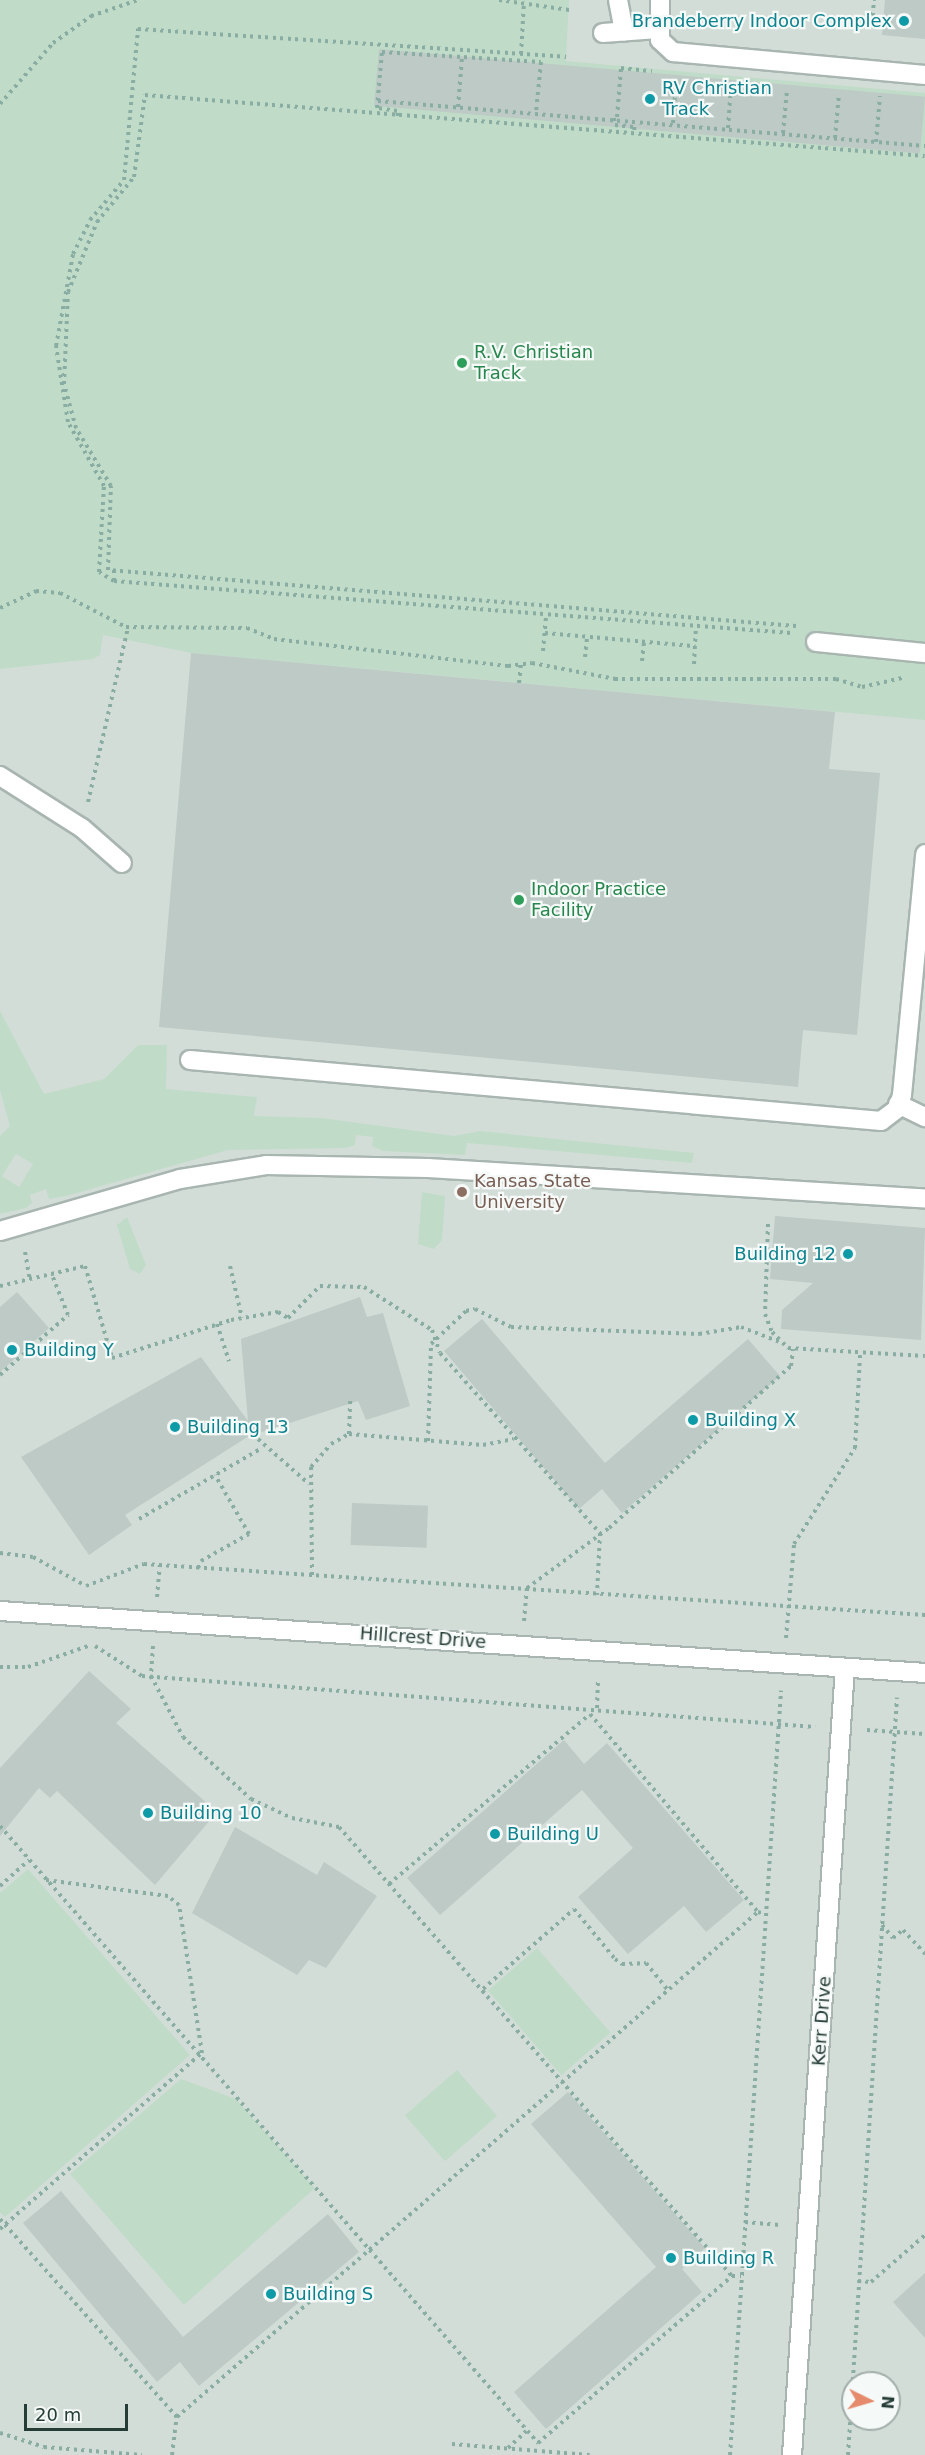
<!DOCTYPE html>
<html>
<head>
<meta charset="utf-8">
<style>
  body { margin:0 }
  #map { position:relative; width:925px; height:2455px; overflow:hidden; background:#e5ede9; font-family:"DejaVu Sans",sans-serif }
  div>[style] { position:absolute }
  .built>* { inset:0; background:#d3ddd8 }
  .green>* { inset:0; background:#c0dcc8; transform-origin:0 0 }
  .building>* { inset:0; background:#bdcac5; transform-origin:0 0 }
  .path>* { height:4px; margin-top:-2px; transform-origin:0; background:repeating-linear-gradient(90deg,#89ada2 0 3px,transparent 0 7.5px) }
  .roads { filter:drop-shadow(2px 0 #a8b5b0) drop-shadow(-2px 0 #a8b5b0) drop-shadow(0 2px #a8b5b0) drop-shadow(0 -2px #a8b5b0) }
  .lane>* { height:18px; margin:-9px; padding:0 9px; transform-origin:9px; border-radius:9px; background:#fff }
  .street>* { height:18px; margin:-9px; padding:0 9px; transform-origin:9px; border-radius:9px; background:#fff }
  .dots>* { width:16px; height:16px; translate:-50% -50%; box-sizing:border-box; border:3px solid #f5f9f7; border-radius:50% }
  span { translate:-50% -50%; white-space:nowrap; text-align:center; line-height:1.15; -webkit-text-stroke:4.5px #f5f9f7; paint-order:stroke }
  .culture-label { font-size:18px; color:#0d838f }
  .right { translate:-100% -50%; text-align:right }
  .left { translate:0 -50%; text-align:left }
  .leisure-label { font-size:18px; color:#27864d }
  .education-label { font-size:18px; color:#785e54 }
  .street-label { font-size:18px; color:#263d37 }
  .north { position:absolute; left:841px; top:2371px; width:60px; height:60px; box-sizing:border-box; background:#f5f9f7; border:2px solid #a2aeaa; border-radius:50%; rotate:95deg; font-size:16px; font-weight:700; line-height:24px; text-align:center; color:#263d37 }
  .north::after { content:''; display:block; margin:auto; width:21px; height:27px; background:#e58a6b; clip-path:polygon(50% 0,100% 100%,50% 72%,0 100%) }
  .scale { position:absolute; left:24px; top:2404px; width:104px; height:27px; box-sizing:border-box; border:3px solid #263d37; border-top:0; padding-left:8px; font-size:18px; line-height:21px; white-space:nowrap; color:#263d37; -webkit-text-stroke:4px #f5f9f7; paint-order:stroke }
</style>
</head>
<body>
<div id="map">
  <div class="built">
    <i style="clip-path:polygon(evenodd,0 0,925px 0,925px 2455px,0 2455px,0 0,853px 2383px,889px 2383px,889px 2419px,853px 2419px,853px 2383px)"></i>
  </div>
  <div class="green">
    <i style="clip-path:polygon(0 0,569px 0,566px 61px,925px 93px,925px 720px,191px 653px,103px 635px,100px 655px,93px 659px,0 669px)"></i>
    <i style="clip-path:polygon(evenodd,0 1011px,44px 1094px,104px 1079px,138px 1045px,167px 1045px,166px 1089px,257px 1097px,254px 1116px,322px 1118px,454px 1136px,480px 1131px,694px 1153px,692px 1163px,467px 1143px,465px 1155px,383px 1151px,372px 1146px,373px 1137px,356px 1135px,355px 1145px,346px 1148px,228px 1150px,66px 1196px,49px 1199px,46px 1189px,30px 1195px,32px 1203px,26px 1208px,0 1214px,0 1136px,10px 1126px,0 1090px,0 1011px,16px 1154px,33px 1164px,19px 1187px,2px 1176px,16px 1154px)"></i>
    <i style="clip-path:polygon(422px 1192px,445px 1196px,442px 1240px,434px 1249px,418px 1244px)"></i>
    <i style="clip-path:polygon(127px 1217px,146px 1265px,140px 1274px,130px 1269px,117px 1225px)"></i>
    <i style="clip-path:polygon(28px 1869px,190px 2055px,5px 2217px,0 2212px,0 1893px)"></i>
    <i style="left:537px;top:1948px;width:112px;height:65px;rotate:49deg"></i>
    <i style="left:457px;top:2070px;width:61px;height:69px;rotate:49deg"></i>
    <i style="clip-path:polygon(181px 2079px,236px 2099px,315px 2188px,184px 2305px,70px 2174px)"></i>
  </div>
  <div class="building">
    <i style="clip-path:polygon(885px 0,925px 0,925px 39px,882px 35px)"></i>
    <i style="left:379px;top:49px;width:548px;height:57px;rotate:5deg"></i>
    <i style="clip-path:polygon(191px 653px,835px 712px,829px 769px,880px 773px,857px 1035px,803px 1030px,798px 1087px,159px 1027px)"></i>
    <i style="clip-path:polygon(775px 1216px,925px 1228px,921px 1340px,781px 1329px,782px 1310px,813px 1283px,770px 1279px)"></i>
    <i style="clip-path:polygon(17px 1292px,49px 1328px,0 1372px,0 1307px)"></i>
    <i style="clip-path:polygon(360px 1297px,367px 1317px,383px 1313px,410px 1406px,366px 1420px,358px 1401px,249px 1436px,125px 1515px,132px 1525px,89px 1555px,21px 1457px,201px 1357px,248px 1421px,241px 1339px)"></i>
    <i style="clip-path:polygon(482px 1319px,605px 1463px,748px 1339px,780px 1376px,622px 1513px,602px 1489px,579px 1509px,444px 1351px)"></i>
    <i style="left:352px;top:1503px;width:76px;height:42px;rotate:2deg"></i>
    <i style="clip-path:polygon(89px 1671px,131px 1709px,116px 1723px,217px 1812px,155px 1885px,57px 1791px,50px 1798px,39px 1788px,0 1836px,0 1768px)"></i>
    <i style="clip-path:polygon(564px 1740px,584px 1764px,607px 1743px,744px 1900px,706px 1932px,684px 1906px,628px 1954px,578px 1897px,633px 1848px,582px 1790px,440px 1915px,407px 1878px)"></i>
    <i style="clip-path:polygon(235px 1827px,317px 1875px,324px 1862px,377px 1896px,326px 1968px,309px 1960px,297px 1975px,192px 1913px)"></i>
    <i style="clip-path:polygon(568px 2092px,705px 2248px,682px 2269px,702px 2292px,546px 2429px,514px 2392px,656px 2267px,531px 2124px)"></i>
    <i style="clip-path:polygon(61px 2191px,183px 2337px,328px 2214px,359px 2252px,199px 2386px,180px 2362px,157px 2382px,23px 2223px)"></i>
    <i style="clip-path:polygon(925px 2273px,925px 2338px,893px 2302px)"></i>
  </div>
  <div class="path">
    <i style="left:499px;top:0;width:71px;rotate:8.1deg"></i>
    <i style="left:872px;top:23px;width:23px;rotate:-85deg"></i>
    <i style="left:521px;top:54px;width:52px;rotate:-86.7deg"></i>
    <i style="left:378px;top:101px;width:549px;rotate:4.7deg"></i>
    <i style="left:0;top:104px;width:81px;rotate:-49deg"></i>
    <i style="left:53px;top:43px;width:47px;rotate:-35.4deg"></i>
    <i style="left:91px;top:16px;width:50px;rotate:-18.8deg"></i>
    <i style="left:458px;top:107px;width:50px;rotate:-85.4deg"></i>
    <i style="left:398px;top:116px;width:5px;rotate:-101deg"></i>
    <i style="left:397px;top:111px;width:20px;rotate:-171deg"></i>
    <i style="left:377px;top:108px;width:56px;rotate:-84.9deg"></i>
    <i style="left:382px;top:52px;width:159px;rotate:3.6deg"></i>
    <i style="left:541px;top:62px;width:50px;rotate:95.7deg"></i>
    <i style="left:617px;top:117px;width:49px;rotate:-85.3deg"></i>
    <i style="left:621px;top:68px;width:31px;rotate:6deg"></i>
    <i style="left:614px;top:118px;width:7px;rotate:82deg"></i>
    <i style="left:615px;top:125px;width:19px;rotate:6deg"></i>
    <i style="left:634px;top:127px;width:6px;rotate:81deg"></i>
    <i style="left:673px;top:123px;width:43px;rotate:-86deg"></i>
    <i style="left:728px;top:128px;width:43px;rotate:-86deg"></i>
    <i style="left:783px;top:133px;width:43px;rotate:-84.7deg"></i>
    <i style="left:835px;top:138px;width:45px;rotate:-84.9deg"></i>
    <i style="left:876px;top:142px;width:46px;rotate:-85deg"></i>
    <i style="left:114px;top:570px;width:11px;rotate:90deg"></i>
    <i style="left:114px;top:581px;width:679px;rotate:4.39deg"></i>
    <i style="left:114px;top:581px;width:17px;rotate:-149deg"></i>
    <i style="left:99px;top:572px;width:86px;rotate:-86.7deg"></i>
    <i style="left:104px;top:486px;width:73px;rotate:-119.4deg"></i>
    <i style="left:68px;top:422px;width:77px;rotate:-99deg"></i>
    <i style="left:56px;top:346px;width:94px;rotate:-79.5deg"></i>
    <i style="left:73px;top:254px;width:38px;rotate:-63deg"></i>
    <i style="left:90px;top:220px;width:52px;rotate:-49.6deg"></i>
    <i style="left:124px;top:180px;width:152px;rotate:-84.7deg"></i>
    <i style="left:138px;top:29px;width:429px;rotate:3.7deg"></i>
    <i style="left:0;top:608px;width:40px;rotate:-25deg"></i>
    <i style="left:36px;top:591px;width:24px;rotate:5deg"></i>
    <i style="left:60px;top:593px;width:74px;rotate:27.3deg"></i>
    <i style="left:126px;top:627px;width:121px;rotate:0.5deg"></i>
    <i style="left:247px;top:628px;width:29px;rotate:22deg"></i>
    <i style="left:274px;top:639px;width:236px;rotate:6.6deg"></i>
    <i style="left:508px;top:666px;width:24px;rotate:-7deg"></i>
    <i style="left:532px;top:663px;width:85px;rotate:10.9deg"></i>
    <i style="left:615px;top:679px;width:221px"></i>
    <i style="left:836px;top:679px;width:27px;rotate:17deg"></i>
    <i style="left:862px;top:687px;width:41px;rotate:-12.7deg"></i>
    <i style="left:796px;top:626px;width:690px;rotate:-175.35deg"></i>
    <i style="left:108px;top:570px;width:84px;rotate:-88deg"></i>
    <i style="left:111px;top:486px;width:68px;rotate:-121.1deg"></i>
    <i style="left:76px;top:428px;width:46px;rotate:-105.3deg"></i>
    <i style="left:64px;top:384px;width:92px;rotate:-87.5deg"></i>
    <i style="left:68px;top:292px;width:76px;rotate:-67.5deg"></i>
    <i style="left:97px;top:222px;width:58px;rotate:-50.6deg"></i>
    <i style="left:134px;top:177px;width:83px;rotate:-82.4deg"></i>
    <i style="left:145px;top:95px;width:782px;rotate:4.47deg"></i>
    <i style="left:545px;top:633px;width:151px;rotate:5deg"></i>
    <i style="left:543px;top:651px;width:35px;rotate:-85deg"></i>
    <i style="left:585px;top:657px;width:20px;rotate:-84deg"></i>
    <i style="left:642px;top:661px;width:19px;rotate:-84deg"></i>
    <i style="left:694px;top:664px;width:35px;rotate:-87deg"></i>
    <i style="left:519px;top:683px;width:19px;rotate:-84deg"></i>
    <i style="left:88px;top:802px;width:180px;rotate:-77.1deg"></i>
    <i style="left:768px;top:1224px;width:90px;rotate:91.9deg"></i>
    <i style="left:765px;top:1314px;width:19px;rotate:69deg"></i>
    <i style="left:772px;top:1332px;width:23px;rotate:45deg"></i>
    <i style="left:788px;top:1348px;width:137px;rotate:3.3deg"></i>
    <i style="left:25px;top:1252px;width:28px;rotate:80deg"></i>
    <i style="left:230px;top:1266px;width:53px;rotate:77deg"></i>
    <i style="left:0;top:1286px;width:87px;rotate:-13.2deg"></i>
    <i style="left:85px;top:1266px;width:96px;rotate:73.6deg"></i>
    <i style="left:112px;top:1358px;width:125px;rotate:-17.7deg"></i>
    <i style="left:231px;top:1320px;width:48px;rotate:-9.7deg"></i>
    <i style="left:278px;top:1312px;width:12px;rotate:31deg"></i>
    <i style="left:288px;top:1318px;width:45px;rotate:-45deg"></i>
    <i style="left:320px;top:1286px;width:44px;rotate:1.3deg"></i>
    <i style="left:364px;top:1287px;width:80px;rotate:32.3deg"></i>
    <i style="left:432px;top:1330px;width:24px;rotate:71deg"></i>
    <i style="left:440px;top:1353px;width:241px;rotate:48.4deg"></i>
    <i style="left:600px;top:1533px;width:62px;rotate:92.8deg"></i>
    <i style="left:217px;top:1324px;width:39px;rotate:72deg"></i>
    <i style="left:0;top:1375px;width:91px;rotate:-41.4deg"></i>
    <i style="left:68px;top:1315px;width:43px;rotate:-111.8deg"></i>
    <i style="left:349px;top:1434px;width:33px;rotate:-88deg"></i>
    <i style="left:258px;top:1439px;width:68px;rotate:41.4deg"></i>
    <i style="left:428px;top:1441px;width:97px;rotate:-88.2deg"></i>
    <i style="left:431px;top:1344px;width:48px;rotate:-43.3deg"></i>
    <i style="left:466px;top:1311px;width:9px;rotate:-13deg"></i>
    <i style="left:475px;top:1309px;width:40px;rotate:26.6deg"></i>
    <i style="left:511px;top:1327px;width:188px;rotate:2.1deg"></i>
    <i style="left:699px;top:1334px;width:43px;rotate:-9.5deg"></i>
    <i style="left:741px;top:1327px;width:44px;rotate:21.3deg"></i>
    <i style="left:139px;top:1519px;width:142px;rotate:-30deg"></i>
    <i style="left:0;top:1553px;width:33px;rotate:7deg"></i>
    <i style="left:33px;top:1557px;width:60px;rotate:28.7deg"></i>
    <i style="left:86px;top:1586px;width:62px;rotate:-20.8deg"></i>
    <i style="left:144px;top:1564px;width:783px;rotate:3.74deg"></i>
    <i style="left:198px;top:1568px;width:8px;rotate:-67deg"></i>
    <i style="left:201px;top:1561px;width:55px;rotate:-29.4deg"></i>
    <i style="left:249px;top:1534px;width:68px;rotate:-120deg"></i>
    <i style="left:312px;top:1575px;width:108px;rotate:-90.5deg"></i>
    <i style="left:311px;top:1467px;width:30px;rotate:-49deg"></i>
    <i style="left:331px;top:1444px;width:21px;rotate:-29deg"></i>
    <i style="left:349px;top:1434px;width:134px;rotate:4.7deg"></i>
    <i style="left:483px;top:1445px;width:31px;rotate:-11deg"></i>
    <i style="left:157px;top:1597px;width:32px;rotate:-85deg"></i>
    <i style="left:524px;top:1621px;width:33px;rotate:-85deg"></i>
    <i style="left:527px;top:1588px;width:102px;rotate:-36.2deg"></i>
    <i style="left:609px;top:1528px;width:244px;rotate:-41.7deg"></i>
    <i style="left:791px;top:1366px;width:17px;rotate:-83deg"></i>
    <i style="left:786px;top:1638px;width:94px;rotate:-85.1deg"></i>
    <i style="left:794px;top:1544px;width:114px;rotate:-57.6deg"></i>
    <i style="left:855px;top:1448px;width:93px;rotate:-86.9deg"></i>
    <i style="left:95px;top:1646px;width:56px;rotate:32.6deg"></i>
    <i style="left:142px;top:1676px;width:675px;rotate:4.33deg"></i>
    <i style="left:153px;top:1646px;width:30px;rotate:94deg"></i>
    <i style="left:151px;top:1676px;width:69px;rotate:62.3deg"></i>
    <i style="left:183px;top:1737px;width:92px;rotate:42.4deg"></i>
    <i style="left:251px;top:1799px;width:45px;rotate:24.9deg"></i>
    <i style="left:292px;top:1818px;width:48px;rotate:10.8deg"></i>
    <i style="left:339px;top:1827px;width:597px;rotate:48.81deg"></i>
    <i style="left:732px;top:2276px;width:9px"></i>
    <i style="left:0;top:1667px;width:28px"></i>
    <i style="left:28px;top:1667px;width:64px;rotate:-19.3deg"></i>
    <i style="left:597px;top:1708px;width:30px;rotate:-88deg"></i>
    <i style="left:867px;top:1730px;width:58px;rotate:3.9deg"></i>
    <i style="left:0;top:1826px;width:819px;rotate:48.91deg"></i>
    <i style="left:538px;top:2443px;width:256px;rotate:-40.7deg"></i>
    <i style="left:389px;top:1884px;width:263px;rotate:-40.2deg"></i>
    <i style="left:590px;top:1714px;width:260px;rotate:49.7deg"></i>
    <i style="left:0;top:1886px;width:39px;rotate:-42deg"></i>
    <i style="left:882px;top:1925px;width:17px;rotate:50deg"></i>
    <i style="left:893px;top:1938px;width:13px;rotate:-39deg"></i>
    <i style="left:903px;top:1930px;width:33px;rotate:47deg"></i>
    <i style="left:483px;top:1989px;width:121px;rotate:-41.3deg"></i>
    <i style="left:574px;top:1909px;width:65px;rotate:50.6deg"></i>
    <i style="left:615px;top:1959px;width:9px;rotate:36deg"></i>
    <i style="left:622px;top:1964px;width:24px;rotate:-2deg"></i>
    <i style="left:646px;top:1963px;width:35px;rotate:51deg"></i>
    <i style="left:0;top:2219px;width:266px;rotate:48.2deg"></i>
    <i style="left:745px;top:2222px;width:35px;rotate:5deg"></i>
    <i style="left:0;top:2229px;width:268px;rotate:-41.1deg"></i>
    <i style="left:202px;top:2053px;width:150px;rotate:-98.8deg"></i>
    <i style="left:179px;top:1905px;width:14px;rotate:-141deg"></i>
    <i style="left:168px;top:1896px;width:123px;rotate:-172.5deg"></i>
    <i style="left:858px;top:2281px;width:13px;rotate:4deg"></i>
    <i style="left:871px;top:2282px;width:72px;rotate:-41deg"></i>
    <i style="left:0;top:2433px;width:46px;rotate:17.7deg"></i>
    <i style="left:44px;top:2447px;width:98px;rotate:4.7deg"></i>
    <i style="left:452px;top:2444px;width:138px;rotate:4.6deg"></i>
    <i style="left:508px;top:2448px;width:25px;rotate:-43deg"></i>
    <i style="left:172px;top:2455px;width:38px;rotate:-83deg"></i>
    <i style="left:177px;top:2417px;width:770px;rotate:-41deg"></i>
    <i style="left:758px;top:1912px;width:7px;rotate:16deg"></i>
    <i style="left:730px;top:2455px;width:766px;rotate:-86.18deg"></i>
    <i style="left:848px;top:2455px;width:759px;rotate:-86.3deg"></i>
  </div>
  <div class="roads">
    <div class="lane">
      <i style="left:618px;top:0;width:32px;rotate:79deg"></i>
      <i style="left:660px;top:0;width:40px;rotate:90deg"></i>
      <i style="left:660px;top:40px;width:18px;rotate:43deg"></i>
      <i style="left:673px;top:52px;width:253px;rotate:5.2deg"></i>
      <i style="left:603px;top:33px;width:55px;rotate:-4.2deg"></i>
      <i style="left:0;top:776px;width:97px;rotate:32.4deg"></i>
      <i style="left:82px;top:828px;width:53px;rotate:41.2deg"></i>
      <i style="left:190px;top:1060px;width:694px;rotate:5.04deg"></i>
      <i style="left:881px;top:1121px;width:21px;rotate:-37deg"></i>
      <i style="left:898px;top:1108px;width:14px;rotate:-73deg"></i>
      <i style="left:902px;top:1095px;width:242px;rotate:-84.5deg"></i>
      <i style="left:898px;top:1104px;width:30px;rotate:26deg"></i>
      <i style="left:0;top:1231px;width:187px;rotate:-16.1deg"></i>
      <i style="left:180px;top:1179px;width:87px;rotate:-9.2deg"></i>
      <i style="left:266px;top:1165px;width:162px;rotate:1.1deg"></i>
      <i style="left:428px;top:1168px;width:498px;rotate:3.5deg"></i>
    </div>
    <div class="street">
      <i style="left:816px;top:642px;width:110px;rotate:5.8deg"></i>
      <i style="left:0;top:1611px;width:927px;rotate:3.83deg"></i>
      <i style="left:792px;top:2455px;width:789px;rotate:-86.15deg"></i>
    </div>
  </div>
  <div class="dots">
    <i style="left:904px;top:21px;background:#0f9aa8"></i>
    <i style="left:650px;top:99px;background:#0f9aa8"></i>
    <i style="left:462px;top:363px;background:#2e9e5b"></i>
    <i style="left:519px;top:900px;background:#2e9e5b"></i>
    <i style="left:462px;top:1192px;background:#8d6e63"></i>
    <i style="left:848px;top:1254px;background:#0f9aa8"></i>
    <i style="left:12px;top:1350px;background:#0f9aa8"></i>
    <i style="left:693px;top:1420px;background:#0f9aa8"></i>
    <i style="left:175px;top:1427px;background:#0f9aa8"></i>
    <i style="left:148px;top:1813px;background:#0f9aa8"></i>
    <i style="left:495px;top:1834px;background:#0f9aa8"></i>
    <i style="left:671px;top:2258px;background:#0f9aa8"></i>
    <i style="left:271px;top:2294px;background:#0f9aa8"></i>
  </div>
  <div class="culture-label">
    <span class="right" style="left:892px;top:21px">Brandeberry Indoor Complex</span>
    <span class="left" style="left:662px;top:99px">RV Christian<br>Track</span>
    <span class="right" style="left:836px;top:1254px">Building 12</span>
    <span class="left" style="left:24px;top:1350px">Building Y</span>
    <span class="left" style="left:705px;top:1420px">Building X</span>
    <span class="left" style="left:187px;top:1427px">Building 13</span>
    <span class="left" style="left:160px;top:1813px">Building 10</span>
    <span class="left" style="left:507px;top:1834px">Building U</span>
    <span class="left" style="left:683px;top:2258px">Building R</span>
    <span class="left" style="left:283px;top:2294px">Building S</span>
  </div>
  <div class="leisure-label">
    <span class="left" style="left:474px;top:363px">R.V. Christian<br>Track</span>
    <span class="left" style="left:531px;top:900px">Indoor Practice<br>Facility</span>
  </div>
  <div class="education-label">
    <span class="left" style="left:474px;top:1192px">Kansas State<br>University</span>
  </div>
  <div class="street-label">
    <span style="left:423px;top:1638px;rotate:4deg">Hillcrest Drive</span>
    <span style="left:822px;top:2021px;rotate:-86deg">Kerr Drive</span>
  </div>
  <div class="north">N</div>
  <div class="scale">20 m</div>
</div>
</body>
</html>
